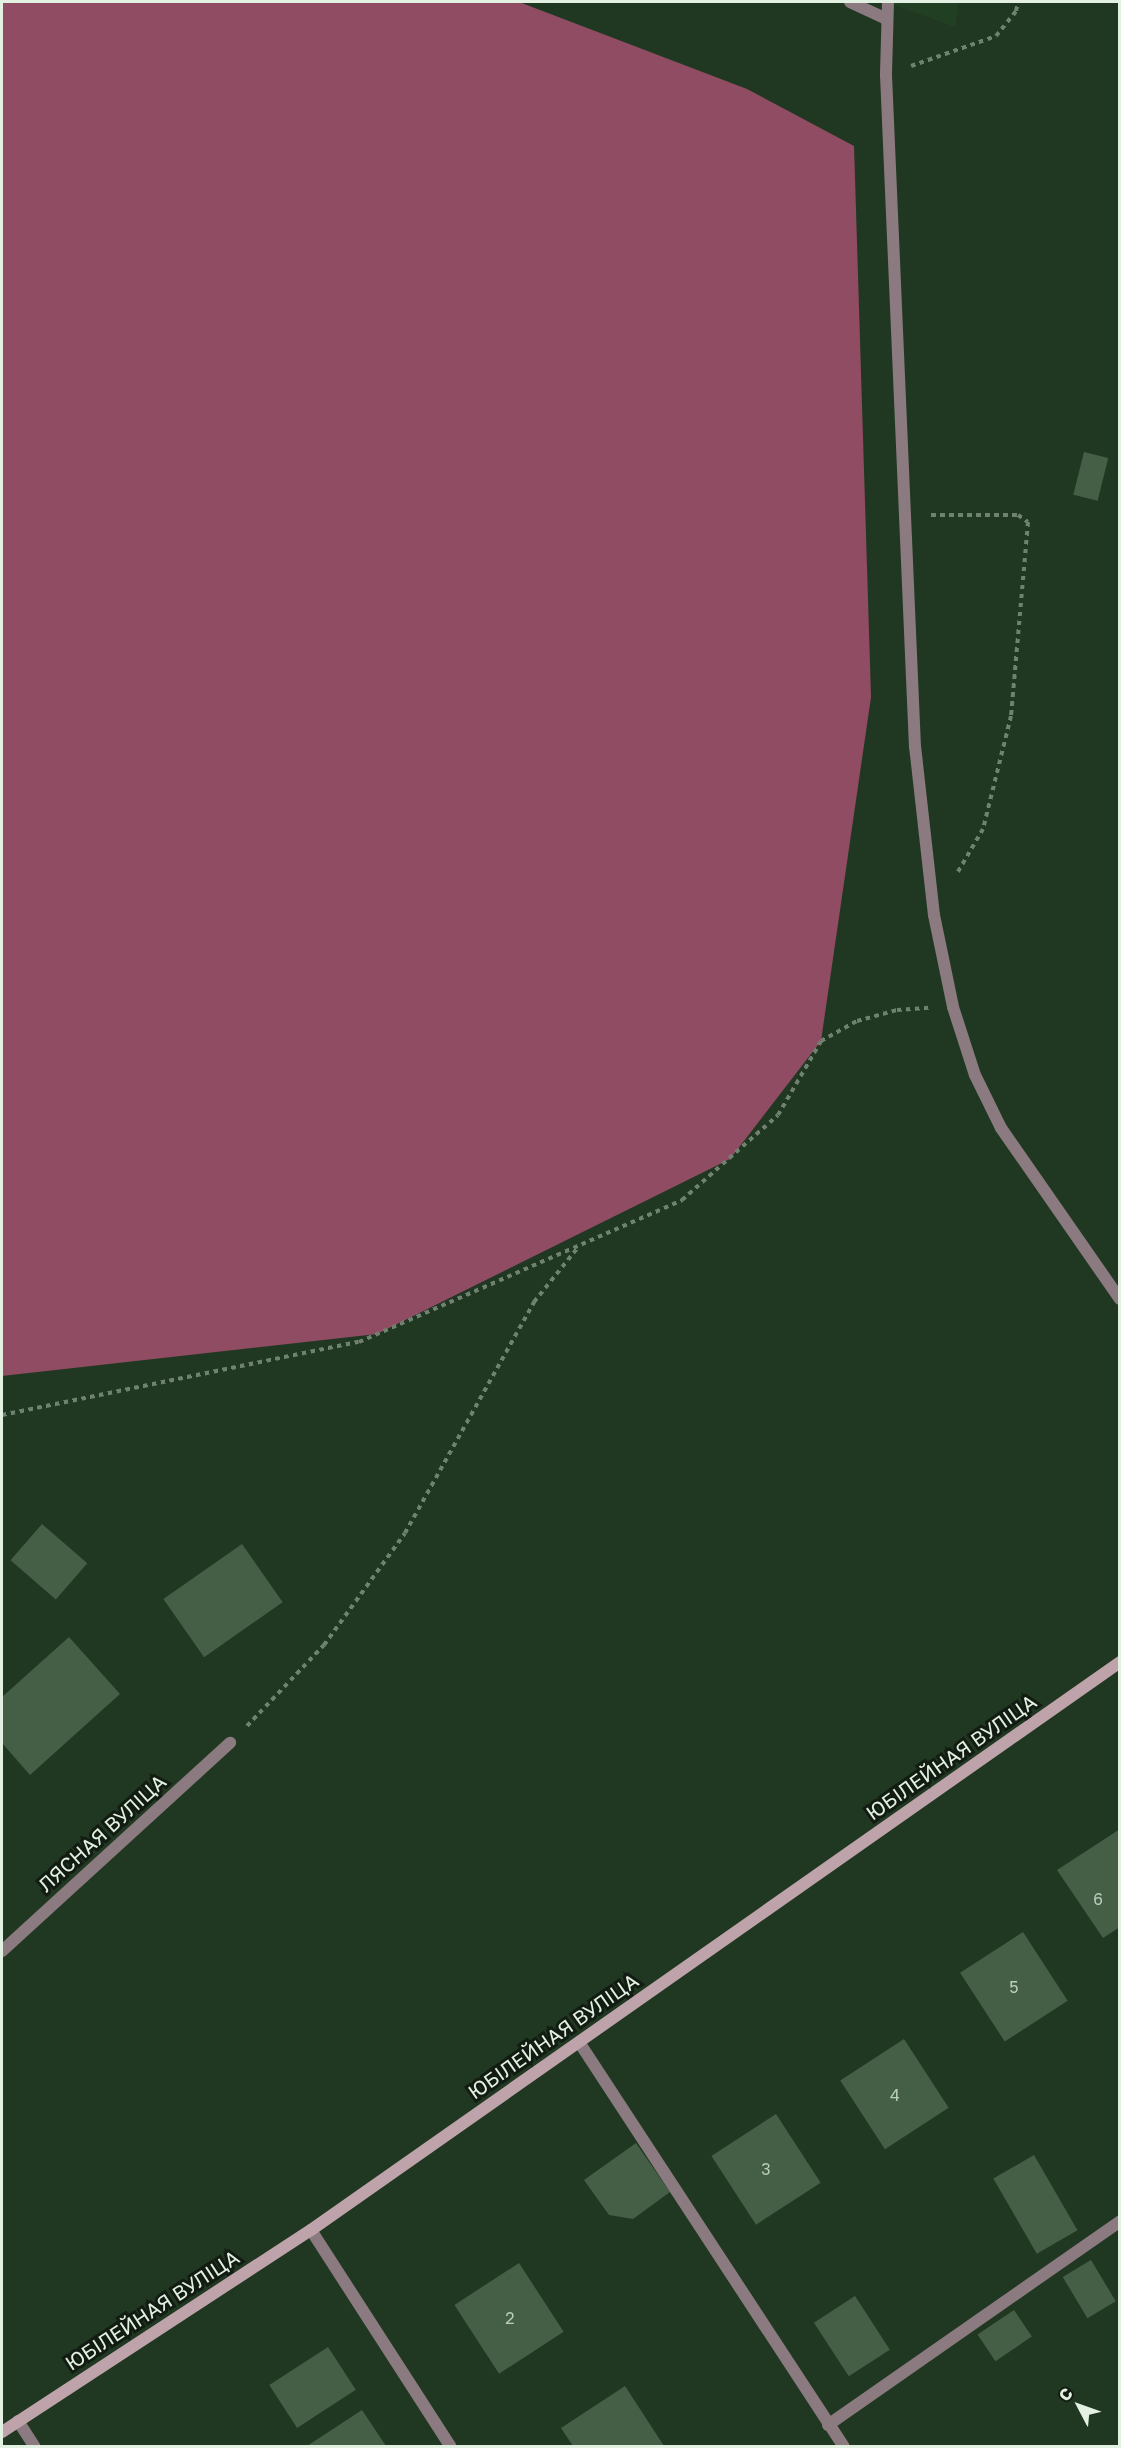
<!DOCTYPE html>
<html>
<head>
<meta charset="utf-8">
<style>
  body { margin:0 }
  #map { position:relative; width:1121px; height:2448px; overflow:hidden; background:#203822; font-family:"Golos Text",sans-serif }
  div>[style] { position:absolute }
  .built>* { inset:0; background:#213f23 }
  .forest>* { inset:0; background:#904c63 }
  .building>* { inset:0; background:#455e46; transform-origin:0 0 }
  .path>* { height:4px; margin-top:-2px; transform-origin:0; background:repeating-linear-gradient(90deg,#6e826f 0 4.5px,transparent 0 9px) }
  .lane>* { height:12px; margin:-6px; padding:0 6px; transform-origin:6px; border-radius:6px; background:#8b7a7f }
  .street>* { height:12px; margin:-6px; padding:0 6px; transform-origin:6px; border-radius:6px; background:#8b7a7f }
  .secondary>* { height:12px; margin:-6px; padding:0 6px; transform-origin:6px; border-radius:6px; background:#bfa3ab }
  span { translate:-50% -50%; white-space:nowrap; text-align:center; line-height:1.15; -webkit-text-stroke:6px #121c12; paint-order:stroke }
  .number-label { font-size:16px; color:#bcb }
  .number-label span { -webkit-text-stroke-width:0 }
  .street-label { font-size:20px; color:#e2f1e2 }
  .frame { position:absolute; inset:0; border:3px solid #e2f1e2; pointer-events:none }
  .north { position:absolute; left:1049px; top:2376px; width:60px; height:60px; -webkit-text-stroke:4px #121c12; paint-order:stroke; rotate:311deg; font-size:16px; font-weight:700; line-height:24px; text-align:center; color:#e2f1e2 }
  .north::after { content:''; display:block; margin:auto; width:21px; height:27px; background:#e2f1e2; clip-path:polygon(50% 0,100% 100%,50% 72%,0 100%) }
</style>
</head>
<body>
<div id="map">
  <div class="built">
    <i style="clip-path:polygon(885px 2px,958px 2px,955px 27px)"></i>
  </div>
  <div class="forest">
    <i style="clip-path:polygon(2px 2px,519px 2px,747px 89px,854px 146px,871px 697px,821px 1041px,730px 1159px,377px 1334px,2px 1376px)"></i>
  </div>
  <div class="building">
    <i style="left:1084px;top:452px;width:25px;height:44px;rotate:14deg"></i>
    <i style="left:42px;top:1524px;width:60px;height:48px;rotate:41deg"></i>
    <i style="left:242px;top:1544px;width:71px;height:96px;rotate:55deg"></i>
    <i style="clip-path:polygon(69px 1637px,120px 1694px,30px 1775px,2px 1743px,2px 1697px)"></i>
    <i style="clip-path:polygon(1120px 1829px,1120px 1927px,1103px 1938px,1057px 1870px)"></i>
    <i style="left:1023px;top:1932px;width:82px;height:75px;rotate:57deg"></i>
    <i style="left:904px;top:2039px;width:82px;height:76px;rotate:57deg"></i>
    <i style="left:776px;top:2114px;width:82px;height:77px;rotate:57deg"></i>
    <i style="clip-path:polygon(636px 2143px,670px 2192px,633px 2219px,609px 2215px,584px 2180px)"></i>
    <i style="left:1034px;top:2155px;width:87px;height:47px;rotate:60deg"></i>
    <i style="left:1091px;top:2260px;width:48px;height:33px;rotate:59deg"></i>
    <i style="left:519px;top:2263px;width:82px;height:77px;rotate:57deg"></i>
    <i style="left:855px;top:2296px;width:64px;height:49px;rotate:57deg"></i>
    <i style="left:1014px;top:2310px;width:32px;height:44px;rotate:56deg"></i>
    <i style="left:328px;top:2347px;width:51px;height:70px;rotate:57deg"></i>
    <i style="clip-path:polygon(625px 2386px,664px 2446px,573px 2446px,561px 2428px)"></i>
    <i style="clip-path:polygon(362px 2410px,386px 2446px,307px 2446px)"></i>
  </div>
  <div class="path">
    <i style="left:911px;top:66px;width:90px;rotate:-19.4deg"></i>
    <i style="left:996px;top:36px;width:32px;rotate:-51deg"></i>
    <i style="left:1016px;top:11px;width:9px;rotate:-77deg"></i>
    <i style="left:931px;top:515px;width:87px"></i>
    <i style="left:1018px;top:515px;width:12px;rotate:35deg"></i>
    <i style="left:1028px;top:522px;width:195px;rotate:95deg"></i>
    <i style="left:1011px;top:716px;width:116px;rotate:103.9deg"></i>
    <i style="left:983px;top:829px;width:53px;rotate:120.4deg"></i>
    <i style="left:2px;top:1415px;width:364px;rotate:-11.6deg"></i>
    <i style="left:359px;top:1342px;width:353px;rotate:-23.7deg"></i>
    <i style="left:682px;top:1200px;width:128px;rotate:-41.5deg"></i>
    <i style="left:778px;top:1115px;width:86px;rotate:-59.8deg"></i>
    <i style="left:821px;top:1041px;width:41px;rotate:-29.1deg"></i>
    <i style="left:857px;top:1021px;width:41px;rotate:-15.4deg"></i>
    <i style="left:897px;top:1010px;width:32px;rotate:-4deg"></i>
    <i style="left:247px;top:1726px;width:112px;rotate:-46.5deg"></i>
    <i style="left:324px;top:1645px;width:138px;rotate:-54.1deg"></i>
    <i style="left:405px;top:1533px;width:265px;rotate:-60.8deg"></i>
    <i style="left:534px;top:1302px;width:72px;rotate:-51.2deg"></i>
  </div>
  <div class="lane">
    <i style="left:850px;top:2px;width:38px;rotate:25deg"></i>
    <i style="left:888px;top:2px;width:73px;rotate:91.6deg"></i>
    <i style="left:886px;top:75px;width:672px;rotate:87.53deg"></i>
    <i style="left:915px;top:746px;width:170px;rotate:83.6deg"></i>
    <i style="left:934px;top:915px;width:94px;rotate:78.3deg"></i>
    <i style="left:953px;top:1007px;width:71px;rotate:72.1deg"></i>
    <i style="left:975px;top:1075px;width:59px;rotate:63.9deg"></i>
    <i style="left:1001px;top:1128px;width:208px;rotate:55.2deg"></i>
    <i style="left:579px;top:2042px;width:483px;rotate:56.8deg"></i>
    <i style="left:18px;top:2421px;width:30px;rotate:57deg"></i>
    <i style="left:828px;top:2425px;width:356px;rotate:-34.9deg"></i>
  </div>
  <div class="street">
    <i style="left:2px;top:1951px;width:309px;rotate:-42.4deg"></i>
    <i style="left:311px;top:2230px;width:257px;rotate:57.2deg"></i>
  </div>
  <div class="secondary">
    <i style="left:2px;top:2432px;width:369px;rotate:-33.2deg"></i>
    <i style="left:311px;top:2230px;width:988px;rotate:-35.07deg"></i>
  </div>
  <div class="number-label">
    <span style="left:1098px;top:1899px">6</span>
    <span style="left:1014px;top:1987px">5</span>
    <span style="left:895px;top:2095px">4</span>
    <span style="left:766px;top:2169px">3</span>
    <span style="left:510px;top:2318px">2</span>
  </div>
  <div class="street-label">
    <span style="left:951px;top:1757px;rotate:-35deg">ЮБІЛЕЙНАЯ ВУЛІЦА</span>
    <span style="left:102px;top:1833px;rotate:-42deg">ЛЯСНАЯ ВУЛІЦА</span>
    <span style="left:553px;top:2036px;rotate:-35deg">ЮБІЛЕЙНАЯ ВУЛІЦА</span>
    <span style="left:152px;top:2310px;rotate:-33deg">ЮБІЛЕЙНАЯ ВУЛІЦА</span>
  </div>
  <div class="frame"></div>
  <div class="north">С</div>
</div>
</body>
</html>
